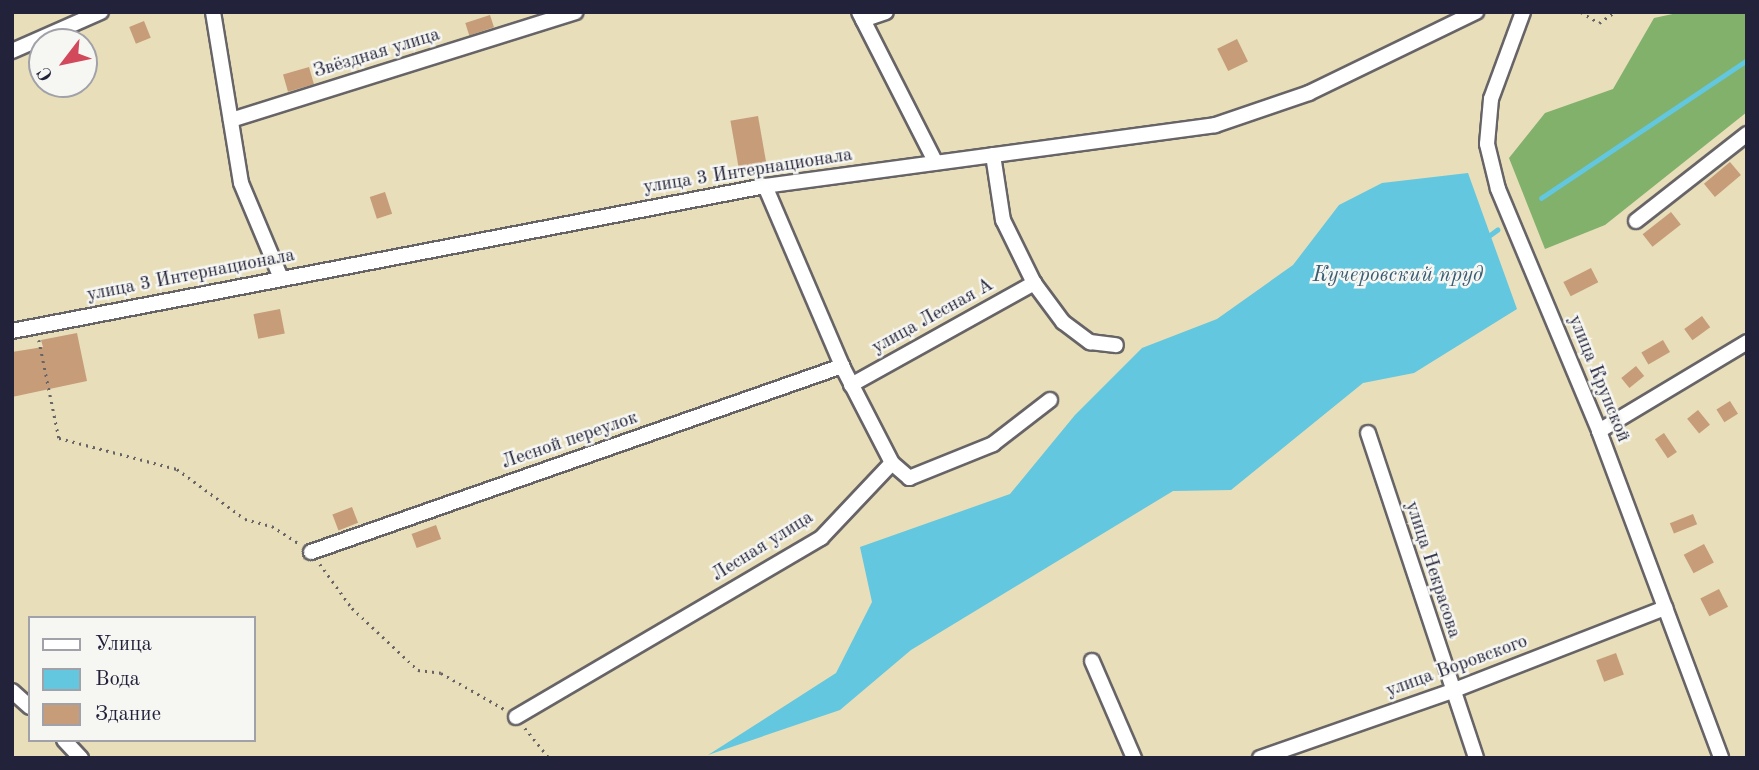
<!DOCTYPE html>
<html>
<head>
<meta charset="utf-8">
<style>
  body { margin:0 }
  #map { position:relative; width:1759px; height:770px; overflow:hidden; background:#e8deba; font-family:"Old Standard TT",serif }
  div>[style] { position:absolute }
  .forest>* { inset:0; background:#81b16b }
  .water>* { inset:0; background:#62c7df }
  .stream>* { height:4.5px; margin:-2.25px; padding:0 2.25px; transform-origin:2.25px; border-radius:2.25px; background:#62c7df }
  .building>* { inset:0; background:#c69c79; transform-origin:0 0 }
  .path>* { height:2.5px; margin-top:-1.25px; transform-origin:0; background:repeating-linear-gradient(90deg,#676467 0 2px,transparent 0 7px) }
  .roads { filter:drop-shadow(2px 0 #676467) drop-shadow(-2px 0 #676467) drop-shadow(0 2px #676467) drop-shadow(0 -2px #676467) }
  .minor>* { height:14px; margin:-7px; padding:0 7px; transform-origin:7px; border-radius:7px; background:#fff }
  span { translate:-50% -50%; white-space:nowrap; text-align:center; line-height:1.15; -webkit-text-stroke:5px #f6f6f2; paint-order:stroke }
  .street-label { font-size:19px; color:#22223b }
  .water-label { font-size:21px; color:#385c74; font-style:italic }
  .frame { position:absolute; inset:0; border:14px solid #22223b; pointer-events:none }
  .legend { position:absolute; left:28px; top:616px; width:228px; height:126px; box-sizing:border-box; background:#f6f6f2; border:2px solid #a1a1a9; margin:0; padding:9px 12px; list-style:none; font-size:21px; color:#22223b }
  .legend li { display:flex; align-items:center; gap:14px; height:35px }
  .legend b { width:35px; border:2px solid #a1a1a9 }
  .north { position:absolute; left:28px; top:28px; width:70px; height:70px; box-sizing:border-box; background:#f6f6f2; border:2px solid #a1a1a9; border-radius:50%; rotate:238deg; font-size:19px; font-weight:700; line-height:28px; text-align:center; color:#22223b }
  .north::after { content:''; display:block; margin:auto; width:24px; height:32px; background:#d1495b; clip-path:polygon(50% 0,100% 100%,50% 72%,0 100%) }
</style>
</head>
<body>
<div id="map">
  <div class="forest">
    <i style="clip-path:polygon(1682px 12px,1747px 12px,1747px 112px,1605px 225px,1545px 249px,1509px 158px,1545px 113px,1613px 89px,1654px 18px)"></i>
  </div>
  <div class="water">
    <i style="clip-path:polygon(1468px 173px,1517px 309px,1414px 373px,1363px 383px,1231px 490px,1173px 491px,911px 650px,840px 710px,708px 755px,836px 673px,872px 602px,860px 547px,1010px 494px,1075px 415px,1142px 348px,1217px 319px,1293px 265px,1339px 205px,1382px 183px)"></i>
  </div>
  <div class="stream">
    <i style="left:1541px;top:198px;width:248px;rotate:-33.8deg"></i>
    <i style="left:1490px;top:235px;width:9px;rotate:-36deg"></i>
  </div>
  <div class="building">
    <i style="left:490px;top:15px;width:13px;height:26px;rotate:72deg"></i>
    <i style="left:144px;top:21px;width:18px;height:16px;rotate:68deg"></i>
    <i style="left:1237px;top:39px;width:25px;height:22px;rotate:64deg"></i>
    <i style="left:309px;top:67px;width:18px;height:27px;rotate:74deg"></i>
    <i style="left:758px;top:116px;width:48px;height:28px;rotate:80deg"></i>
    <i style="left:1730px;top:162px;width:17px;height:34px;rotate:50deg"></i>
    <i style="left:385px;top:192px;width:23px;height:16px;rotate:72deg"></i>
    <i style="left:1671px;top:212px;width:16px;height:36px;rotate:52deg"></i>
    <i style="left:1591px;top:268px;width:16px;height:31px;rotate:63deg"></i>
    <i style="left:280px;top:309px;width:25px;height:27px;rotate:79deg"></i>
    <i style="left:1702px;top:316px;width:14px;height:22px;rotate:54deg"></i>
    <i style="clip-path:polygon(77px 333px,87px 381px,12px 397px,12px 352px,43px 347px,41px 340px)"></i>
    <i style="left:1663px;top:340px;width:14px;height:25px;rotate:60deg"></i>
    <i style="left:1636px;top:366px;width:13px;height:19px;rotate:51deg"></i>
    <i style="left:1730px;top:401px;width:15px;height:16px;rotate:58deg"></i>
    <i style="left:1698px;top:410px;width:19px;height:14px;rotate:51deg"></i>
    <i style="left:1664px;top:433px;width:23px;height:11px;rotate:56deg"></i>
    <i style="left:352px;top:507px;width:17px;height:21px;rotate:69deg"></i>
    <i style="left:1693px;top:514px;width:11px;height:25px;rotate:68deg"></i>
    <i style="left:436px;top:525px;width:15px;height:26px;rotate:70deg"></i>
    <i style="left:1704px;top:544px;width:21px;height:23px;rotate:62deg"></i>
    <i style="left:1719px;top:589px;width:20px;height:21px;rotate:63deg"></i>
    <i style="left:1616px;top:653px;width:23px;height:21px;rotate:70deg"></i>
  </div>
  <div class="path">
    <i style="left:1581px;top:12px;width:21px;rotate:31deg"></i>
    <i style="left:1599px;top:23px;width:19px;rotate:-35deg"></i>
    <i style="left:39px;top:340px;width:100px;rotate:78.5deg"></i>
    <i style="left:59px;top:438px;width:122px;rotate:14.7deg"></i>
    <i style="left:177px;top:469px;width:84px;rotate:36.3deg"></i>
    <i style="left:245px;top:519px;width:28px;rotate:15deg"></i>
    <i style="left:272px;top:526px;width:33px;rotate:33deg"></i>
    <i style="left:320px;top:564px;width:54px;rotate:54deg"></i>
    <i style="left:352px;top:608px;width:91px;rotate:43.2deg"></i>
    <i style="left:418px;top:670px;width:23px;rotate:7deg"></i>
    <i style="left:441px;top:673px;width:73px;rotate:29.7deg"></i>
    <i style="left:525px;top:728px;width:38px;rotate:51deg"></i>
  </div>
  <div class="roads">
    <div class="minor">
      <i style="left:213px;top:12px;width:173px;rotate:80.7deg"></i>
      <i style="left:241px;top:183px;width:103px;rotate:67.2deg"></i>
      <i style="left:859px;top:12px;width:169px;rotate:63deg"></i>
      <i style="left:1523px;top:12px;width:93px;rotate:110.2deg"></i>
      <i style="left:1491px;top:99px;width:45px;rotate:95.1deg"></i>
      <i style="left:1487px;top:144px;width:46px;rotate:76.3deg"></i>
      <i style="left:1498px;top:189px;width:262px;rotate:67.3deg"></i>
      <i style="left:1599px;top:431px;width:349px;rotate:69.5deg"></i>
      <i style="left:863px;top:20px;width:24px;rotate:-19deg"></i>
      <i style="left:12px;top:51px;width:97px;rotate:-23.7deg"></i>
      <i style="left:231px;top:120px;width:361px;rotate:-17.4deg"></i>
      <i style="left:993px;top:155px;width:66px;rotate:81.3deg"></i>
      <i style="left:1003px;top:220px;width:70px;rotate:63.8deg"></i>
      <i style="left:1034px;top:283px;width:49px;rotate:53.4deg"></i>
      <i style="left:1063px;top:322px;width:34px;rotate:37deg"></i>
      <i style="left:1090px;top:342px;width:26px;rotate:7deg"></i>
      <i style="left:765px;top:186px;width:196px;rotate:66.8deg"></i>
      <i style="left:842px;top:366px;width:109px;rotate:62.7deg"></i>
      <i style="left:1636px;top:221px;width:141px;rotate:-38.1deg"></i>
      <i style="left:12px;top:331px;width:767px;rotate:-10.9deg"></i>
      <i style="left:765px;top:186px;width:454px;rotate:-7.7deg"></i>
      <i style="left:1215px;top:125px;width:99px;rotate:-18.8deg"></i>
      <i style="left:1309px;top:93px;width:186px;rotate:-25.9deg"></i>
      <i style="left:851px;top:385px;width:210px;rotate:-29.1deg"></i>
      <i style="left:1599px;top:431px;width:173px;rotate:-31deg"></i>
      <i style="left:1368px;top:433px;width:342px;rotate:71.6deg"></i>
      <i style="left:311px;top:552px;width:563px;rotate:-19.3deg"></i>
      <i style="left:1092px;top:661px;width:106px;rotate:66.6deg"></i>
      <i style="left:12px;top:691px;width:24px;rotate:42deg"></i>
      <i style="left:516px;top:717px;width:354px;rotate:-30.4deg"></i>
      <i style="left:821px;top:538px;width:103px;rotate:-46.6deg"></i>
      <i style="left:892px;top:463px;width:23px;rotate:41deg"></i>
      <i style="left:909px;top:478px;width:91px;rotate:-22deg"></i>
      <i style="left:993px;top:444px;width:72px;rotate:-37.7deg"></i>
      <i style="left:64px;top:740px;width:25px;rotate:47deg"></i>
      <i style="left:1260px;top:758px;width:203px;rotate:-19.2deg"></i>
      <i style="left:1452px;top:691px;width:229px;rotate:-21.3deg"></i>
    </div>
  </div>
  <div class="street-label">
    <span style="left:377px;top:54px;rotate:-17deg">Звёздная улица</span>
    <span style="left:748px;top:172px;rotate:-9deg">улица 3 Интернационала</span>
    <span style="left:191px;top:276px;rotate:-11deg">улица 3 Интернационала</span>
    <span style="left:933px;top:317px;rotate:-29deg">улица Лесная А</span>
    <span style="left:1598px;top:379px;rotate:68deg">улица Крупской</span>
    <span style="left:570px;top:441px;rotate:-19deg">Лесной переулок</span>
    <span style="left:763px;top:547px;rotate:-32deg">Лесная улица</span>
    <span style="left:1432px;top:570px;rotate:72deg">улица Некрасова</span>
    <span style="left:1457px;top:667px;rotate:-20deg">улица Воровского</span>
  </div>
  <div class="water-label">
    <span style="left:1398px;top:276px">Кучеровский пруд</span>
  </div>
  <div class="frame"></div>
  <ul class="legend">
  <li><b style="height:9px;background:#fff"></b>Улица</li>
  <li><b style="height:19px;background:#62c7df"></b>Вода</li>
  <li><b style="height:19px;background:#c69c79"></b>Здание</li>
  </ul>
  <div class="north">С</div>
</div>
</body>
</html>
